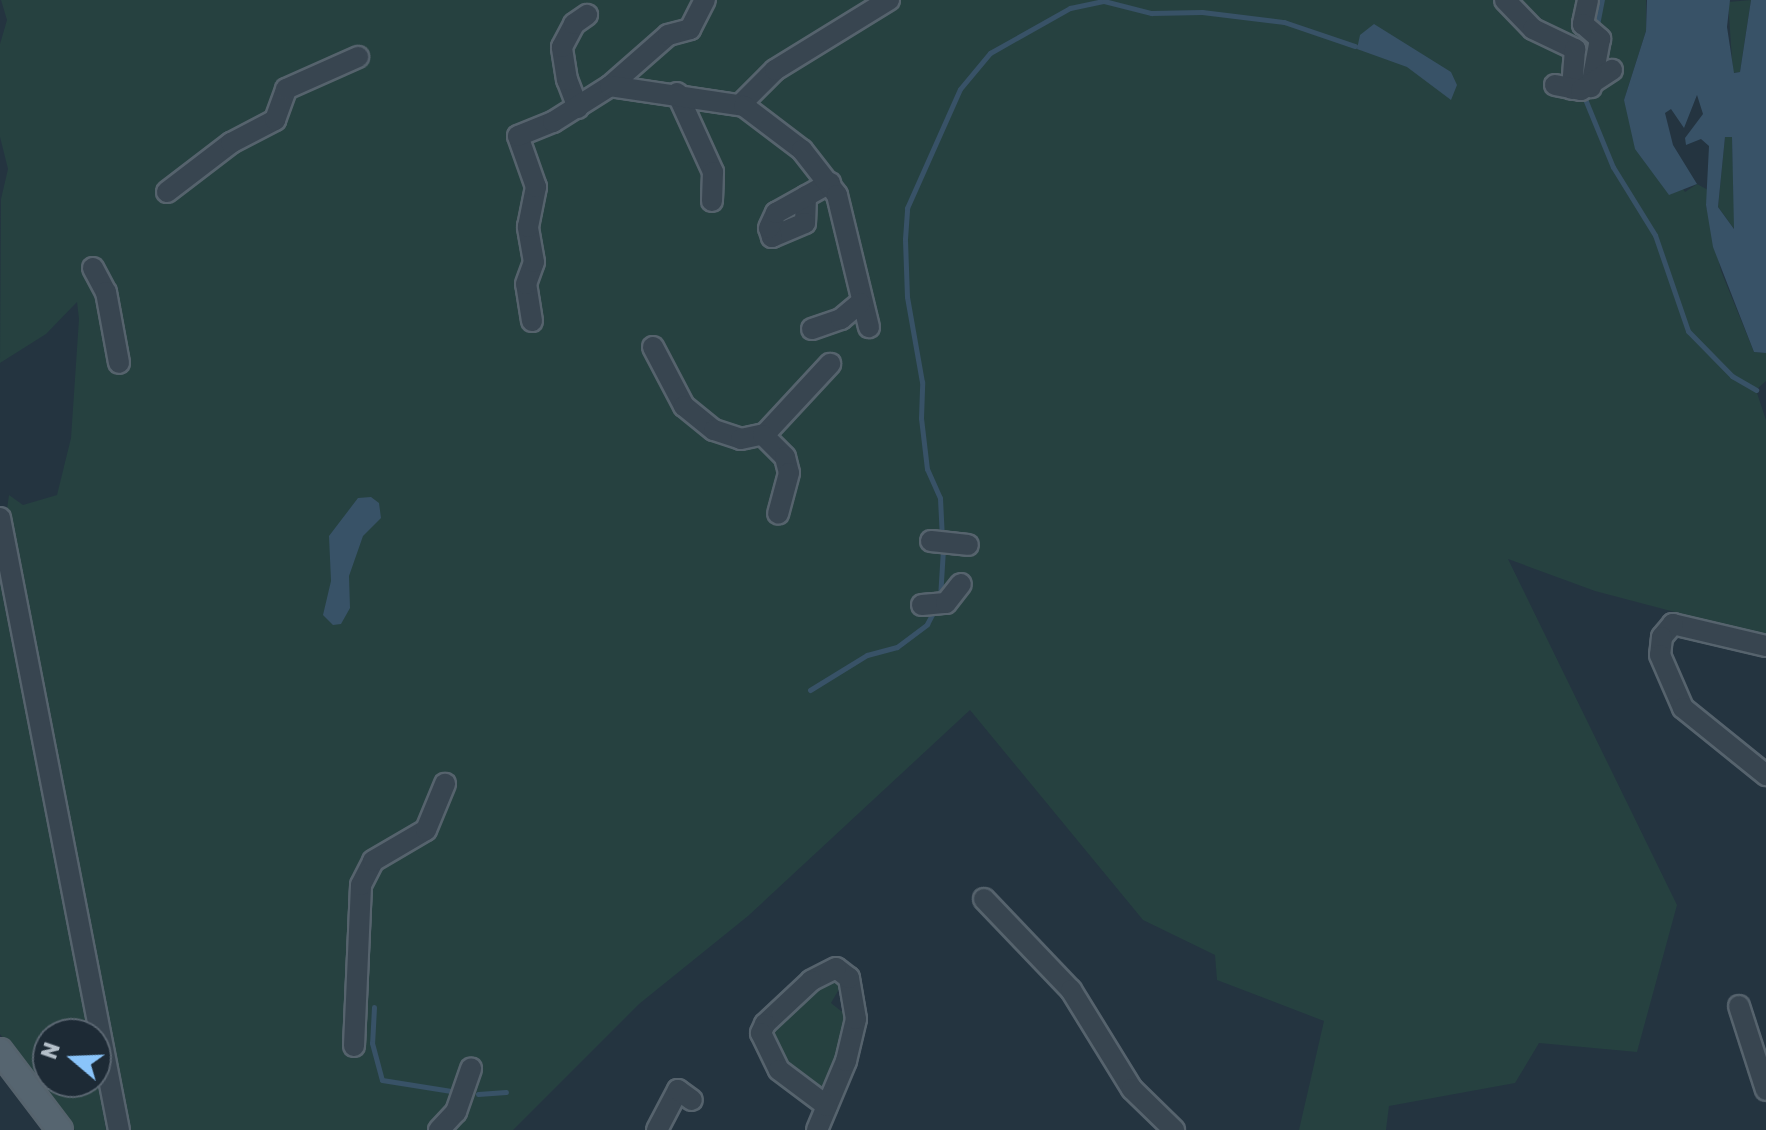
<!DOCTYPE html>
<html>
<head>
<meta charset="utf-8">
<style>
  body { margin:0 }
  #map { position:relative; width:1766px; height:1130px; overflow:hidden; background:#243440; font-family:Rubik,sans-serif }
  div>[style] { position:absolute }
  .green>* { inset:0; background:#264140 }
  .water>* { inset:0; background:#385267 }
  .stream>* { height:5px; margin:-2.5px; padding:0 2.5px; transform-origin:2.5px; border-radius:2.5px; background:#385267 }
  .roads { filter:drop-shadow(2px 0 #56636d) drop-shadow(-2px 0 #56636d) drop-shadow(0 2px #56636d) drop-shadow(0 -2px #56636d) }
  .minor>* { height:20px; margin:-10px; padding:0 10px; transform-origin:10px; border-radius:10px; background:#384550 }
  .major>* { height:24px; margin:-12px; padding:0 12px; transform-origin:12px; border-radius:12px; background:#566570 }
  span { translate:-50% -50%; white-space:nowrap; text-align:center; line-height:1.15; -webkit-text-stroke:8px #1d2a35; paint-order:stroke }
  .north { position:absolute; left:32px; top:1018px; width:80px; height:80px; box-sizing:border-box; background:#1d2a35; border:2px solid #5a6671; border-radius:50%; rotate:289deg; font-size:22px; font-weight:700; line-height:32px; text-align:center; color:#b5c0ca }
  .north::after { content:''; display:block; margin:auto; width:28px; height:36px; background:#8ac4fa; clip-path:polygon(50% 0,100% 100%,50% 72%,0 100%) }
</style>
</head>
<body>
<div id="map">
  <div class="green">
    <i style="clip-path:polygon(1px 0,1646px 0,1646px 31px,1624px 100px,1685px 192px,1697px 184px,1710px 191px,1706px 205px,1721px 271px,1754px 352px,1766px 353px,1766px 381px,1756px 390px,1766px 420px,1766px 636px,1595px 591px,1508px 559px,1677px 905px,1637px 1052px,1539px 1043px,1515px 1083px,1389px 1106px,1386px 1130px,1299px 1130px,1324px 1021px,1217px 980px,1215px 955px,1143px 920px,970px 710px,748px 916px,639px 1004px,513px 1130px,130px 1130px,7px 509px,9px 495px,23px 505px,57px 495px,71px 438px,79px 319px,77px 302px,46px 334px,0 363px,1px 199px,8px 169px,0 137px,0 44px,7px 20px)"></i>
    <i style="clip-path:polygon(1751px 0,1740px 72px,1733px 73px,1728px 2px)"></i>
    <i style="clip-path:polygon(1725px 137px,1732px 137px,1735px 230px,1718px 207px)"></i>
    <i style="clip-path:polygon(0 583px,90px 1034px,48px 1034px,48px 1082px,96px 1082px,96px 1066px,106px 1130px,75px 1130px,0 1034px)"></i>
    <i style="clip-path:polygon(831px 978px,842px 984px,831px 1003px,841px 1011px,847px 1009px,844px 1044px,822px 1091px,779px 1058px,770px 1031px)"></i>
  </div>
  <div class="water">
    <i style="clip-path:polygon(evenodd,1647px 0,1730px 0,1727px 27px,1734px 73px,1740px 72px,1751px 0,1766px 0,1766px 353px,1754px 352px,1713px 247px,1706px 205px,1709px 146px,1701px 139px,1686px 145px,1685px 138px,1703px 114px,1697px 95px,1684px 128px,1671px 109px,1665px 113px,1673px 145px,1697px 184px,1669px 195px,1635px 149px,1624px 100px,1646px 31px,1647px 0,1725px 137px,1732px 137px,1734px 229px,1718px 207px,1725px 137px)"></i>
    <i style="clip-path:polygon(1374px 24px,1451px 72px,1457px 85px,1451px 100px,1407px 67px,1357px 49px,1360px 35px)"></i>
    <i style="clip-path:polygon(371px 497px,379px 503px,381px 518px,363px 536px,349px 576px,350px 608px,341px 624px,333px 625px,323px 615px,331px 581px,329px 536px,358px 498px)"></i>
  </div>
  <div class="stream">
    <i style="left:1596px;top:30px;width:31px;rotate:-79deg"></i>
    <i style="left:1583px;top:94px;width:79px;rotate:67.7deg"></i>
    <i style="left:1613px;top:167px;width:80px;rotate:58.3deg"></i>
    <i style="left:1655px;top:235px;width:102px;rotate:71deg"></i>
    <i style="left:1688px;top:331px;width:63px;rotate:45.6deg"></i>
    <i style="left:1732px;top:376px;width:28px;rotate:30deg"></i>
    <i style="left:942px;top:539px;width:41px;rotate:-92.8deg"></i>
    <i style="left:940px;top:498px;width:32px;rotate:-114deg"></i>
    <i style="left:927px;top:469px;width:51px;rotate:-96.7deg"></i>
    <i style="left:921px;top:418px;width:36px;rotate:-88deg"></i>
    <i style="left:922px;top:382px;width:86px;rotate:-100deg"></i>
    <i style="left:907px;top:297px;width:58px;rotate:-92deg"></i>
    <i style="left:905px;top:239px;width:31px;rotate:-86deg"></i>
    <i style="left:907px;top:208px;width:130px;rotate:-66deg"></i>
    <i style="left:960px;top:89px;width:47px;rotate:-50.2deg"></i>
    <i style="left:990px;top:53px;width:92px;rotate:-29.4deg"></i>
    <i style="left:1070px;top:8px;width:35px;rotate:-12deg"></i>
    <i style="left:1104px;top:1px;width:49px;rotate:14.3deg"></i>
    <i style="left:1151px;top:13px;width:51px;rotate:-1.1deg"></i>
    <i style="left:1202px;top:12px;width:83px;rotate:7deg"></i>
    <i style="left:1284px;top:22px;width:75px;rotate:18.7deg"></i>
    <i style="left:940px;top:598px;width:49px;rotate:-86.5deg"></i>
    <i style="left:810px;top:690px;width:67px;rotate:-31.6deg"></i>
    <i style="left:867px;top:655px;width:31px;rotate:-15deg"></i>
    <i style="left:897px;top:647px;width:38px;rotate:-37deg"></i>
    <i style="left:927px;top:624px;width:15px;rotate:-62deg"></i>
    <i style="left:374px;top:1007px;width:36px;rotate:93deg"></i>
    <i style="left:372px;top:1043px;width:38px;rotate:75deg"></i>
    <i style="left:382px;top:1080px;width:70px;rotate:9.1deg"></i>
    <i style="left:478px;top:1094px;width:28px;rotate:-4deg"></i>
  </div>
  <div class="roads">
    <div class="minor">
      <i style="left:1505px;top:0;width:40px;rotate:46deg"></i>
      <i style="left:1533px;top:29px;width:47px;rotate:25.5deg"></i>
      <i style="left:1575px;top:49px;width:40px;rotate:94.3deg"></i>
      <i style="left:1588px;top:0;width:25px;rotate:102deg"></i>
      <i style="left:1583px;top:24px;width:23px;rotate:41deg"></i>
      <i style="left:1600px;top:39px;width:49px;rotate:100.6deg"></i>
      <i style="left:1555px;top:85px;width:26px;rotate:11deg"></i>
      <i style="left:1581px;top:90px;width:37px;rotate:-33deg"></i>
      <i style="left:610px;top:86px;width:77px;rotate:-41.3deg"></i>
      <i style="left:668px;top:35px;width:23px;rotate:-15deg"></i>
      <i style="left:690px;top:29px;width:33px;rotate:-63deg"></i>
      <i style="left:677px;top:93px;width:87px;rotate:65.5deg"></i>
      <i style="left:713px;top:172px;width:29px;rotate:92deg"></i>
      <i style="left:740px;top:105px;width:49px;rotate:-45deg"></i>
      <i style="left:775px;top:70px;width:134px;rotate:-31.6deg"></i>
      <i style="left:578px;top:108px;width:30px;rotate:-111deg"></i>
      <i style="left:567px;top:80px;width:33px;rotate:-99deg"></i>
      <i style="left:562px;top:47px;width:26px;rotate:-62deg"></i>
      <i style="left:574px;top:24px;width:16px;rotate:-35deg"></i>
      <i style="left:167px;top:192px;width:81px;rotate:-37.4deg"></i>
      <i style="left:231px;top:143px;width:50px;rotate:-27.6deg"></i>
      <i style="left:275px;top:120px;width:33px;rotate:-70deg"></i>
      <i style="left:286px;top:89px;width:79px;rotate:-24deg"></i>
      <i style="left:806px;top:196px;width:27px;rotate:92deg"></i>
      <i style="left:805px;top:223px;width:36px;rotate:157deg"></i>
      <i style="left:772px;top:237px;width:9px;rotate:-108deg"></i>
      <i style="left:769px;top:228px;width:17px;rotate:-65deg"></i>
      <i style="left:776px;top:213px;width:62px;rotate:-29.1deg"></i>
      <i style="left:93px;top:268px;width:27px;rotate:62deg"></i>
      <i style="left:106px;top:292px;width:72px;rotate:79.6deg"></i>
      <i style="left:532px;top:321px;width:37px;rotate:-99deg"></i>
      <i style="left:526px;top:284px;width:23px;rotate:-70deg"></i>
      <i style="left:534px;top:262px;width:36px;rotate:-100deg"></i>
      <i style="left:528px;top:227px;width:41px;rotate:-78.7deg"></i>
      <i style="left:536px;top:187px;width:54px;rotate:-109.4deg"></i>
      <i style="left:518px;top:136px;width:38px;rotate:-22deg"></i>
      <i style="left:553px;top:122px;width:67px;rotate:-32.3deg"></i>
      <i style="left:610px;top:86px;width:135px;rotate:8.5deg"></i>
      <i style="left:744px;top:106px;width:73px;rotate:37.2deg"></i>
      <i style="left:802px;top:150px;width:57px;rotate:52.1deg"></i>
      <i style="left:837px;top:195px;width:136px;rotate:76.4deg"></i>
      <i style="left:812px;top:329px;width:31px;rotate:-19deg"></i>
      <i style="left:841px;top:319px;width:25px;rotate:-40deg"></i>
      <i style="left:653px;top:347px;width:67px;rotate:62.3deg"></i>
      <i style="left:684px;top:406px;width:38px;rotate:39deg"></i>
      <i style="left:714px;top:430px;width:28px;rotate:18deg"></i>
      <i style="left:741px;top:439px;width:25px;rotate:-12deg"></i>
      <i style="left:765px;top:434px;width:96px;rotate:-47.1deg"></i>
      <i style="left:763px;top:435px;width:31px;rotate:45deg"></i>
      <i style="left:785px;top:457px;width:16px;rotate:76deg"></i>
      <i style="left:789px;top:473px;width:42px;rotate:105deg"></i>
      <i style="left:0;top:518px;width:623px;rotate:79deg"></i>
      <i style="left:931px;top:541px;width:37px;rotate:6deg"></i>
      <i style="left:922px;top:605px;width:24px;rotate:-5deg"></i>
      <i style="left:946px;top:603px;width:24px;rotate:-52deg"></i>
      <i style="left:1766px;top:646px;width:96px;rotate:-166.7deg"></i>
      <i style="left:1673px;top:624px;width:17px;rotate:130deg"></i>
      <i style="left:1662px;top:637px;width:18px;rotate:96deg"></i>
      <i style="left:1660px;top:655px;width:58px;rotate:66.5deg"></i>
      <i style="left:1683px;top:708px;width:107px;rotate:38.9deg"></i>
      <i style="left:984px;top:899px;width:126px;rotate:46.3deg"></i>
      <i style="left:1071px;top:990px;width:116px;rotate:58.4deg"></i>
      <i style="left:1132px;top:1089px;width:59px;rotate:44.3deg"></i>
      <i style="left:1739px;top:1006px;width:88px;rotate:72.2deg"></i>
      <i style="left:354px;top:1046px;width:161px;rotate:-87.5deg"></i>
      <i style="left:361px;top:885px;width:27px;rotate:-63deg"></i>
      <i style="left:373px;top:861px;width:61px;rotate:-30.3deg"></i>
      <i style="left:426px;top:830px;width:50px;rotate:-67.6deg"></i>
      <i style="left:439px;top:1130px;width:25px;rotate:-47deg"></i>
      <i style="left:456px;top:1112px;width:46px;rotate:-70.8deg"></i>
      <i style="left:657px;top:1130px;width:45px;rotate:-62.3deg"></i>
      <i style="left:678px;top:1090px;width:17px;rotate:36deg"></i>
      <i style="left:817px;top:1130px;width:75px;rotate:-67.2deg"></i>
      <i style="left:846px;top:1061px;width:43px;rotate:-76.6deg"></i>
      <i style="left:856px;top:1019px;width:42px;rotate:-99.7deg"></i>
      <i style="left:849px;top:978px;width:16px;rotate:-142deg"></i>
      <i style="left:836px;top:968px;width:28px;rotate:153deg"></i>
      <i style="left:811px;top:981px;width:63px;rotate:136.9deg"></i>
      <i style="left:765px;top:1024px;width:10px;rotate:114deg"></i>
      <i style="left:761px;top:1033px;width:41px;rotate:64.1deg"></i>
      <i style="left:779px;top:1070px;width:60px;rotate:36.9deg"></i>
    </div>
    <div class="major">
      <i style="left:0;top:1051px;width:99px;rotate:52.8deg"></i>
    </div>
  </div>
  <div class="north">N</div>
</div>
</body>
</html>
